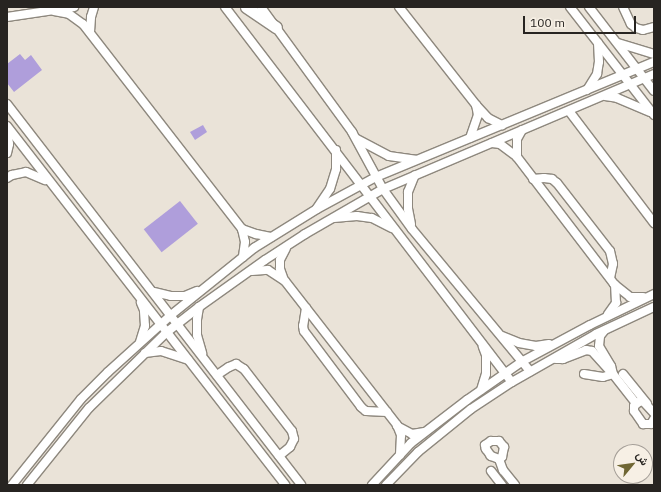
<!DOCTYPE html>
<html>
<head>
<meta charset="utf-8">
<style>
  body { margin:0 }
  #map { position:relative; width:661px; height:492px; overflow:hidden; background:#eae3d8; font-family:"IBM Plex Sans",Vazirmatn,sans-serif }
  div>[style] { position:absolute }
  .building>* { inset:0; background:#af9edb; transform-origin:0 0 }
  .roads { filter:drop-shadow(1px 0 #8e887e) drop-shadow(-1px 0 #8e887e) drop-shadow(0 1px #8e887e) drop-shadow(0 -1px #8e887e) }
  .minor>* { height:8px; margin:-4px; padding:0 4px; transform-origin:4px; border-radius:4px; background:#fff }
  .highway>* { height:11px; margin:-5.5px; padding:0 5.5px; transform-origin:5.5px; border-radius:5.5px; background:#fff }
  span { translate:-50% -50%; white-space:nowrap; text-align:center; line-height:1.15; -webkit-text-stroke:3.5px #f7f0e5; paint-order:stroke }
  .frame { position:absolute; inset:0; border:8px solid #272421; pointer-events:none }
  .north { position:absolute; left:613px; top:444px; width:40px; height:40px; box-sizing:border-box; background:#f7f0e5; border:1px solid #a49e97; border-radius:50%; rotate:61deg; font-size:11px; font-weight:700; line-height:16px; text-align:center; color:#272421 }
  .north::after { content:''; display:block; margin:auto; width:14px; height:18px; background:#706734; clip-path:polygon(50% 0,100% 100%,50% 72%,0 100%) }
  .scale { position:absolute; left:523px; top:16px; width:113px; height:18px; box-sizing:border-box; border:2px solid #272421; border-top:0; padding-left:5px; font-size:12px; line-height:14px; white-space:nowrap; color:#272421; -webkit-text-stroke:3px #f7f0e5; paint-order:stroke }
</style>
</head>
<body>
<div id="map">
  <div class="building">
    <i style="clip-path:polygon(20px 54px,25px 60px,31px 55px,42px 70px,14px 92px,7px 83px,7px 64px)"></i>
    <i style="clip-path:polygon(203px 125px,207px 132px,195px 140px,190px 132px)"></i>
    <i style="left:180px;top:201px;width:29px;height:46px;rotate:52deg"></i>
  </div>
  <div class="roads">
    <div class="minor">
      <i style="left:225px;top:7px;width:472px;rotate:52.6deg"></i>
      <i style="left:261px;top:7px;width:155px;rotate:53.9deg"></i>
      <i style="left:352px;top:132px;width:65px;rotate:61.5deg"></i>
      <i style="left:383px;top:189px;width:49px;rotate:54.1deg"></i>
      <i style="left:412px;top:229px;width:185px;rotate:50.3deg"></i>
      <i style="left:399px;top:7px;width:125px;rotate:51.8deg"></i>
      <i style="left:476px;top:105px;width:18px;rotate:47deg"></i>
      <i style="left:488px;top:118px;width:16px;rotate:27deg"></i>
      <i style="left:570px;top:7px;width:137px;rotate:52.1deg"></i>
      <i style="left:589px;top:7px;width:106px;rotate:52.3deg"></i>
      <i style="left:623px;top:7px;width:19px;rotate:65deg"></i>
      <i style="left:631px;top:24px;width:6px;rotate:39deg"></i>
      <i style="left:636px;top:28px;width:7px;rotate:16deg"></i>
      <i style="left:643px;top:30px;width:11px;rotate:-15deg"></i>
      <i style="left:54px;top:11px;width:15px;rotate:11deg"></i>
      <i style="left:69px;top:14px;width:17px;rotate:36deg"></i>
      <i style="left:83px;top:24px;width:259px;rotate:52.2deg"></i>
      <i style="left:242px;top:229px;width:13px;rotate:77deg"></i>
      <i style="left:245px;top:242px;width:15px;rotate:98deg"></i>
      <i style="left:7px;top:17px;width:68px;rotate:-8.5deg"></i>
      <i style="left:90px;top:32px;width:15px;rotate:-86deg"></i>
      <i style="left:91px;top:17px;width:10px;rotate:-73deg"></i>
      <i style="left:618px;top:43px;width:38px;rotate:17deg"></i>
      <i style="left:587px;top:90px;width:19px;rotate:-58deg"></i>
      <i style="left:597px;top:74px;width:12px;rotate:-81deg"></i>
      <i style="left:599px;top:62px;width:19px;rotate:-93deg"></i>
      <i style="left:605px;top:96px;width:12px;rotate:9deg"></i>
      <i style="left:617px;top:98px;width:36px;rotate:23deg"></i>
      <i style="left:7px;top:104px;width:481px;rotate:52.3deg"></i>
      <i style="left:569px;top:111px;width:141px;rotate:52.8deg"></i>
      <i style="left:7px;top:126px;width:454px;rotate:52.2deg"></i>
      <i style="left:470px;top:138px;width:24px;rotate:-71deg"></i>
      <i style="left:478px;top:115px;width:10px;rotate:-101deg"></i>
      <i style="left:357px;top:139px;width:36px;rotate:28deg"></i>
      <i style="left:389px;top:156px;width:27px;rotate:8deg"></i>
      <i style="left:492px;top:143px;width:8px;rotate:7deg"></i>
      <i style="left:500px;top:144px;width:21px;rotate:37deg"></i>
      <i style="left:517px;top:157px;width:160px;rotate:52.6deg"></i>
      <i style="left:614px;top:284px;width:21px;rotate:39deg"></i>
      <i style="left:630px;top:297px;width:13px"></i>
      <i style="left:7px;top:153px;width:9px;rotate:-77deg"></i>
      <i style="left:9px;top:144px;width:17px;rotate:-97deg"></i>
      <i style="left:517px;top:157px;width:18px;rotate:-90deg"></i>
      <i style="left:517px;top:139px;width:10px;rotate:-61deg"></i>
      <i style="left:7px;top:178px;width:6px;rotate:-31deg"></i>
      <i style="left:12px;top:175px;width:14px;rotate:-12deg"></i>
      <i style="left:26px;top:172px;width:21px;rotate:23deg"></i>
      <i style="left:533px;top:179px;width:11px;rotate:-5deg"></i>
      <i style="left:544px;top:178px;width:8px;rotate:7deg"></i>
      <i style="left:552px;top:179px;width:6px;rotate:39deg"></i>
      <i style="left:557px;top:183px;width:86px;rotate:52.1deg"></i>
      <i style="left:610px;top:251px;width:13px;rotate:77deg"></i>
      <i style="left:613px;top:264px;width:14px;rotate:102deg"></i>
      <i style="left:317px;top:208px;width:23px;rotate:-56deg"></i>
      <i style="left:330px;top:189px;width:21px;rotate:-73deg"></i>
      <i style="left:336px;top:169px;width:19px;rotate:-90deg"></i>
      <i style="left:334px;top:218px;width:23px;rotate:-5deg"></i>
      <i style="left:357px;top:216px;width:15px;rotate:8deg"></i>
      <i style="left:372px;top:218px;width:22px;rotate:27deg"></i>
      <i style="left:411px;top:224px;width:15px;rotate:-101deg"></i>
      <i style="left:408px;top:209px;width:17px;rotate:-90deg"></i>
      <i style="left:408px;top:192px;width:18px;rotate:-68deg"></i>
      <i style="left:242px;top:229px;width:15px;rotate:20deg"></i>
      <i style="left:256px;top:234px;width:15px;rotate:11deg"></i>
      <i style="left:252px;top:271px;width:16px;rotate:-4deg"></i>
      <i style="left:268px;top:270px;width:20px;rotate:33deg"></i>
      <i style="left:285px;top:281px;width:182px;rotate:52.1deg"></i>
      <i style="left:397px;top:425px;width:11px;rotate:68deg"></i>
      <i style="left:401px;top:435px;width:20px;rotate:93deg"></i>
      <i style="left:284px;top:280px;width:12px;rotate:-110deg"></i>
      <i style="left:280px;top:269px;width:9px;rotate:-90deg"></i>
      <i style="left:280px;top:260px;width:13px;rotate:-63deg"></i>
      <i style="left:154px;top:292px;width:17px;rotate:13deg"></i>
      <i style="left:171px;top:296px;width:14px"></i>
      <i style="left:185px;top:296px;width:13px;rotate:-23deg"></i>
      <i style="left:199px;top:307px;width:12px;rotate:99deg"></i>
      <i style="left:197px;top:319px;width:16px;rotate:90deg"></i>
      <i style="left:197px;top:335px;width:19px;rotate:74deg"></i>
      <i style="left:306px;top:308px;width:18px;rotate:99deg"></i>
      <i style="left:303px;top:326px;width:5px;rotate:79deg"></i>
      <i style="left:304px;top:331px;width:95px;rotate:53.1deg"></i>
      <i style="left:361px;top:407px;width:6px;rotate:39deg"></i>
      <i style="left:366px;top:411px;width:21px;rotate:3deg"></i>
      <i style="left:608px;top:314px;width:14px;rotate:-54deg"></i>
      <i style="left:616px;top:303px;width:18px;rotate:-93deg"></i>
      <i style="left:502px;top:336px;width:18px;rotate:22deg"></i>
      <i style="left:519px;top:343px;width:17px;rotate:10deg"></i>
      <i style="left:536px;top:346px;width:13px;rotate:-9deg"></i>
      <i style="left:140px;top:342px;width:17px;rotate:-73deg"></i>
      <i style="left:145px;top:326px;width:16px;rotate:-94deg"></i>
      <i style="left:144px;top:310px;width:8px;rotate:-113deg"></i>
      <i style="left:145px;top:353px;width:16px;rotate:-7deg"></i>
      <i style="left:161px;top:351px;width:28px;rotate:18deg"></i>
      <i style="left:556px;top:359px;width:7px"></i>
      <i style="left:563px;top:359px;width:25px;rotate:-21deg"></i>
      <i style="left:586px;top:350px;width:6px;rotate:9deg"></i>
      <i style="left:592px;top:351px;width:31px;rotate:48deg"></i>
      <i style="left:613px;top:374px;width:8px;rotate:-104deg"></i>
      <i style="left:611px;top:366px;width:23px;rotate:-121deg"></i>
      <i style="left:599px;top:346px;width:10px;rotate:-84deg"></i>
      <i style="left:600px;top:336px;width:6px;rotate:-51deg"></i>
      <i style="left:584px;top:374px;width:19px;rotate:9deg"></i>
      <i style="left:603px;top:377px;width:10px;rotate:-17deg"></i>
      <i style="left:613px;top:374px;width:37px;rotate:52deg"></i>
      <i style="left:623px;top:374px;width:38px;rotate:51deg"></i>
      <i style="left:217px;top:375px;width:14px;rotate:-34deg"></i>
      <i style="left:229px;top:367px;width:8px;rotate:-23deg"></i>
      <i style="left:236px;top:364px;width:9px;rotate:32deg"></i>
      <i style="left:244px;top:369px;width:78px;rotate:52.3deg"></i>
      <i style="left:292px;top:431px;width:8px;rotate:76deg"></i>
      <i style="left:294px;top:439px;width:9px;rotate:117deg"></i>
      <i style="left:290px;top:447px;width:14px;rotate:141deg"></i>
      <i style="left:481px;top:390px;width:17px;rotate:-73deg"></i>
      <i style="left:486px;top:374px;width:19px;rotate:-90deg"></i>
      <i style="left:486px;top:355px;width:9px;rotate:-111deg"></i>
      <i style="left:654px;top:413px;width:16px;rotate:-133deg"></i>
      <i style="left:643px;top:401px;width:4px;rotate:166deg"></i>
      <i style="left:639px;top:402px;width:6px;rotate:141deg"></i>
      <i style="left:634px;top:406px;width:5px;rotate:90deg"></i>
      <i style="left:634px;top:411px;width:16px;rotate:55deg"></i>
      <i style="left:643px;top:424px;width:8px"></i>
      <i style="left:651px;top:424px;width:6px;rotate:-59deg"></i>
      <i style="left:397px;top:426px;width:17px;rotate:28deg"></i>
      <i style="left:412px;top:434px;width:11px;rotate:-10deg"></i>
      <i style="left:491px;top:441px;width:8px"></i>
      <i style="left:499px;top:441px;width:8px;rotate:50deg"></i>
      <i style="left:504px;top:447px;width:10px;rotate:101deg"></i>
      <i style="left:502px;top:457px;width:4px;rotate:146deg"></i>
      <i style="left:499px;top:459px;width:9px;rotate:-159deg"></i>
      <i style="left:491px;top:456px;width:9px;rotate:-126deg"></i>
      <i style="left:486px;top:449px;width:4px;rotate:-104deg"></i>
      <i style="left:485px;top:445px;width:7px;rotate:-34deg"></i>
      <i style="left:499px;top:459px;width:12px;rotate:70deg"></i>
      <i style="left:503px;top:470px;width:19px;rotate:51deg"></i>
      <i style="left:491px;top:471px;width:18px;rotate:52deg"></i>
      <i style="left:12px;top:485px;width:110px;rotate:-51.3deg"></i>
      <i style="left:81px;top:399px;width:38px;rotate:-45deg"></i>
      <i style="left:108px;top:372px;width:85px;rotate:-42.1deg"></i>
      <i style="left:171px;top:315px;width:107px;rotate:-38.9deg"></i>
      <i style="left:254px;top:248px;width:74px;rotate:-31.8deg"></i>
      <i style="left:317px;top:209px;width:67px;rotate:-28.5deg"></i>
      <i style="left:376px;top:177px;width:301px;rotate:-22.5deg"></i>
      <i style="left:27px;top:485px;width:99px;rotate:-51.2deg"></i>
      <i style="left:89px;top:408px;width:109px;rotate:-44.3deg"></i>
      <i style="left:167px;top:332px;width:41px;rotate:-38deg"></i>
      <i style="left:199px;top:307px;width:81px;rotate:-35.5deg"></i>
      <i style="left:265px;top:260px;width:48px;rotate:-33deg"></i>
      <i style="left:305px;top:234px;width:90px;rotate:-30deg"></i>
      <i style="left:383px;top:189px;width:294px;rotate:-23deg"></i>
      <i style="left:372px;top:485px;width:57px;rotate:-47.1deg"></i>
      <i style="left:411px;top:443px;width:71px;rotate:-37.5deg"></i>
      <i style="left:467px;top:400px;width:68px;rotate:-34.9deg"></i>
      <i style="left:523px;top:361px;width:76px;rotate:-28.2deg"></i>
      <i style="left:590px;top:325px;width:71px;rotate:-25.8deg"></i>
      <i style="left:386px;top:485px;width:46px;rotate:-45.9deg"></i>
      <i style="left:418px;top:452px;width:68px;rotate:-39.1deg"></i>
      <i style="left:471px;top:409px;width:49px;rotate:-33.4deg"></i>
      <i style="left:512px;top:382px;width:97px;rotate:-29.7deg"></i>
      <i style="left:596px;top:334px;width:64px;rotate:-25deg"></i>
    </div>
    <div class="highway">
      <i style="left:246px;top:7px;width:36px;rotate:34deg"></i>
    </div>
  </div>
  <div class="frame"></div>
  <div class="north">ش</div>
  <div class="scale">100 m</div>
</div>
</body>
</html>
